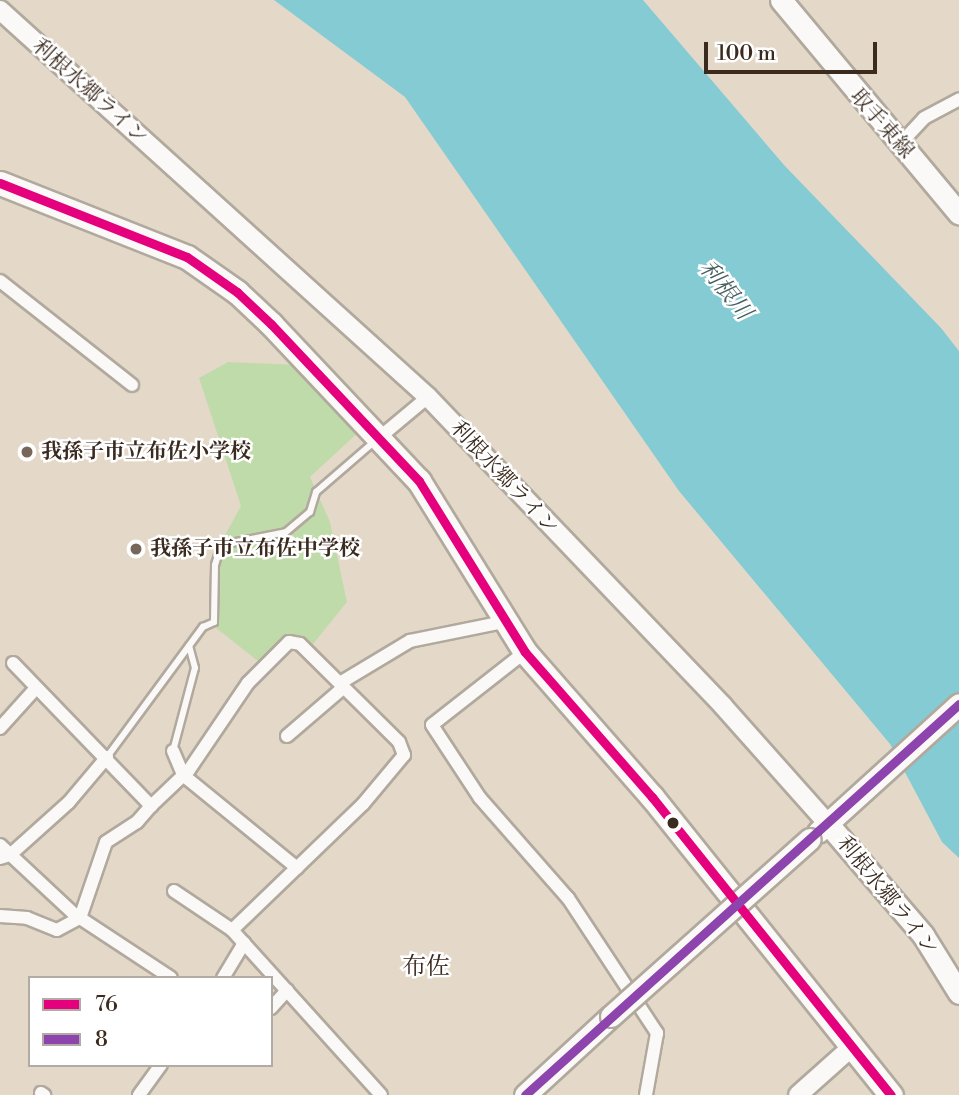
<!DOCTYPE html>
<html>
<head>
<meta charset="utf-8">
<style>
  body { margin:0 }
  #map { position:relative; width:959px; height:1095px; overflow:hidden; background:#e4d9c8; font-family:"Libre Bodoni","Noto Serif JP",serif }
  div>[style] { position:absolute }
  .green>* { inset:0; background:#c0dbaa }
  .water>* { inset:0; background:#85cbd3 }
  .roads { filter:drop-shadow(2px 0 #b1a99d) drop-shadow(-2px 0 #b1a99d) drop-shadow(0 2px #b1a99d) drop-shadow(0 -2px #b1a99d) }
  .lane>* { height:6px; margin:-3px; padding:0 3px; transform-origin:3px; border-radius:3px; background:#fbf9f7 }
  .street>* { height:12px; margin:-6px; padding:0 6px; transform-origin:6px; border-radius:6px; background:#fbf9f7 }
  .secondary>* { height:18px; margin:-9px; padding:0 9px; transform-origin:9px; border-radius:9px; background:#fbf9f7 }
  .primary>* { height:21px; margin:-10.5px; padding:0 10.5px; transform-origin:10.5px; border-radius:10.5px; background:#fbf9f7 }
  .highway>* { height:23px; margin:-11.5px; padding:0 11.5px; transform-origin:11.5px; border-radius:11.5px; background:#fbf9f7 }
  .bridges { filter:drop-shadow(2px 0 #b1a99d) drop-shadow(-2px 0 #b1a99d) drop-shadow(0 2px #b1a99d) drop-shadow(0 -2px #b1a99d) }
  .primary-bridge>* { height:21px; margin:-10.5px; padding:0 10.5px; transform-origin:10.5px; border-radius:10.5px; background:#fbf9f7 }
  .bus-1>* { height:9px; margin:-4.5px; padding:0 4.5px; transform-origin:4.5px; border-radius:4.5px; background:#e5007d }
  .bus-2>* { height:9px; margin:-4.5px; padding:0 4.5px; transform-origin:4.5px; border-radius:4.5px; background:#8e44ad }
  .dots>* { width:19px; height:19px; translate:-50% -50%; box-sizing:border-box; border:4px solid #fff; border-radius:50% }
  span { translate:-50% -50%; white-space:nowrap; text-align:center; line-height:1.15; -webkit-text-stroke:5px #fff; paint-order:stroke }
  .street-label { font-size:21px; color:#3b2a1e }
  .poi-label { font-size:21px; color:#3b2a1e; font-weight:700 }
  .left { translate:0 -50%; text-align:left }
  .water-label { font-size:23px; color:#47605f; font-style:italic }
  .quarter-label { font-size:24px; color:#3b2a1e }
  .legend { position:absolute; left:28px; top:976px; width:245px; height:91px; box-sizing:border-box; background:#fff; border:2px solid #b1aaa5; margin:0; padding:9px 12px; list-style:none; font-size:21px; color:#3b2a1e }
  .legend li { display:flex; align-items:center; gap:14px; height:35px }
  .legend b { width:35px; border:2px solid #b1aaa5 }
  .scale { position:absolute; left:704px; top:42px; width:173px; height:32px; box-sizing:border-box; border:4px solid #3b2a1e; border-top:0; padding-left:9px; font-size:21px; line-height:24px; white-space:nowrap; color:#3b2a1e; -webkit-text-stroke:5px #fff; paint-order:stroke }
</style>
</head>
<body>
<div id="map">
  <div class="green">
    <i style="clip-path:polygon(228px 362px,299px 365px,362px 429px,310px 477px,330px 522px,347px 602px,305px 654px,286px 645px,263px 665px,211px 624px,218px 548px,241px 506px,199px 378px)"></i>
  </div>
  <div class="water">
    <i style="clip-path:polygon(274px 0,643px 0,784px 165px,941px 328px,959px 351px,959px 858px,942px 842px,890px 744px,679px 491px,405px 97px)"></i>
  </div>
  <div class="roads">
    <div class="lane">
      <i style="left:173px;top:751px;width:86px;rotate:-75.2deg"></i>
      <i style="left:195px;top:668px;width:23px;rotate:-105deg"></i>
      <i style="left:107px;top:757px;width:162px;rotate:-53.6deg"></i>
      <i style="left:203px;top:627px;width:12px;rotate:-24deg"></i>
      <i style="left:214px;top:622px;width:57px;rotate:-89deg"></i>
      <i style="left:215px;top:565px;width:21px;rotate:-73deg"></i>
      <i style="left:221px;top:545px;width:66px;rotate:-11.3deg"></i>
      <i style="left:286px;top:532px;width:31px;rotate:-40deg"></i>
      <i style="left:310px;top:512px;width:21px;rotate:-73deg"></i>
      <i style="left:316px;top:492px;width:78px;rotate:-40.8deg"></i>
    </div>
    <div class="street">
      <i style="left:900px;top:144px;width:35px;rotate:-47deg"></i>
      <i style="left:924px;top:118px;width:40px;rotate:-28deg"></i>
      <i style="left:0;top:281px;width:168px;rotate:38.2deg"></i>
      <i style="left:380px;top:437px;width:62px;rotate:-39.8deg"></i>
      <i style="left:525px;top:652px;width:118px;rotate:141.9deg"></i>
      <i style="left:432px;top:725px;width:87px;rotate:56.7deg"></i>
      <i style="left:480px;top:798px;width:133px;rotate:48.7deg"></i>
      <i style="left:568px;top:898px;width:162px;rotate:56.6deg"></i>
      <i style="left:657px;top:1033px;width:63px;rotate:100.1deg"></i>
      <i style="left:13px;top:663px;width:199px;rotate:46deg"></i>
      <i style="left:151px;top:806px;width:52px;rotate:-43.5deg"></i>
      <i style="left:189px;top:770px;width:105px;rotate:-55.9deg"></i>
      <i style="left:248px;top:683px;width:58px;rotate:-45deg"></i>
      <i style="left:289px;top:642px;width:11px;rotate:10deg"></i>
      <i style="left:300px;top:644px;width:139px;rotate:44.7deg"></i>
      <i style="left:399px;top:742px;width:14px;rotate:69deg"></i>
      <i style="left:404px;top:755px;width:64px;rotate:129.9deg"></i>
      <i style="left:363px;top:804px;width:182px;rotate:136.1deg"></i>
      <i style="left:340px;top:683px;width:82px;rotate:-31deg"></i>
      <i style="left:410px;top:641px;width:95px;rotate:-11.5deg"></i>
      <i style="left:0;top:728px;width:54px;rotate:-48deg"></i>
      <i style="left:287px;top:736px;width:75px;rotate:-40.7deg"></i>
      <i style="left:173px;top:751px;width:26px;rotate:67deg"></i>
      <i style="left:183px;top:775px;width:147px;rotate:39.2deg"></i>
      <i style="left:0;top:845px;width:101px;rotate:43deg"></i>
      <i style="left:74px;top:914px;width:116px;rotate:33.4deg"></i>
      <i style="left:0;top:858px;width:10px;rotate:-17deg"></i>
      <i style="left:10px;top:855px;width:79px;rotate:-41.9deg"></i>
      <i style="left:69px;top:802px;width:59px;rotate:-49.8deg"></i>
      <i style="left:174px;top:891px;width:70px;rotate:33.9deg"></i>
      <i style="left:232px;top:930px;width:222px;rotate:47.9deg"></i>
      <i style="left:0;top:916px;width:27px;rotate:4deg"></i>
      <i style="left:27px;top:918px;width:32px;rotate:22deg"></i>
      <i style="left:57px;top:930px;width:26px;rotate:-28deg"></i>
      <i style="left:80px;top:918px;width:80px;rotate:-71.1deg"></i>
      <i style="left:106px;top:842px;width:37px;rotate:-33deg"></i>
      <i style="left:137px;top:822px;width:21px;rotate:-49deg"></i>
      <i style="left:223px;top:978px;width:41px;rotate:-59deg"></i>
      <i style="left:271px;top:1008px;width:24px;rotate:-48deg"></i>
      <i style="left:41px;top:1093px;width:4px;rotate:34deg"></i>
      <i style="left:139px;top:1095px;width:37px;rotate:-54deg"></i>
    </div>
    <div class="secondary">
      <i style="left:0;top:10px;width:577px;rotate:42.12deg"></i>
      <i style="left:428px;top:397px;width:427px;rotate:46.3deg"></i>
      <i style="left:723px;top:706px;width:158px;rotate:48.3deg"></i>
      <i style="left:798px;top:1095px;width:74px;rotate:-41.7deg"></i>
    </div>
    <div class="primary">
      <i style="left:781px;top:0;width:278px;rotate:50.2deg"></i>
      <i style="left:828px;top:824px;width:146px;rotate:49.4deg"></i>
      <i style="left:923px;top:935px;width:68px;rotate:58.2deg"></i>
      <i style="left:818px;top:832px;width:190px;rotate:-42.2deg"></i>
      <i style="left:525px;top:1095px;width:117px;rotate:-42.6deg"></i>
    </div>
    <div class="highway">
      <i style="left:0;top:183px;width:201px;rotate:21.6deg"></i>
      <i style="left:187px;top:257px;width:61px;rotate:35deg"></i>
      <i style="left:237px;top:292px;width:47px;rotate:43.3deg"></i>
      <i style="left:271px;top:324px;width:216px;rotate:46.7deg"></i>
      <i style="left:419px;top:481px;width:201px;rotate:58.2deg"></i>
      <i style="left:525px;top:652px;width:193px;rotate:48.8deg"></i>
      <i style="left:652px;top:797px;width:382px;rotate:51.3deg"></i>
    </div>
  </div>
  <div class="bridges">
    <div class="primary-bridge">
      <i style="left:611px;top:1016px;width:266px;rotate:-41.7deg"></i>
    </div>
  </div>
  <div class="bus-1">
    <i style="left:0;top:183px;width:201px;rotate:21.6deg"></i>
    <i style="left:187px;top:257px;width:61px;rotate:35deg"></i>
    <i style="left:237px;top:292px;width:47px;rotate:43.3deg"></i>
    <i style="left:271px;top:324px;width:216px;rotate:46.7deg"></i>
    <i style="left:419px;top:481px;width:201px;rotate:58.2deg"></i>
    <i style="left:525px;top:652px;width:193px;rotate:48.8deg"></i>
    <i style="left:652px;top:797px;width:382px;rotate:51.3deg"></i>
  </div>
  <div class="bus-2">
    <i style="left:525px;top:1095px;width:584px;rotate:-42.02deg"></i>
  </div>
  <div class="dots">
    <i style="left:27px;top:452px;background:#76675a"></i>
    <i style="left:136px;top:549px;background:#76675a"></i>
    <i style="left:673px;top:823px;background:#3b2a1e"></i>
  </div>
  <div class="street-label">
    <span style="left:90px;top:92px;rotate:42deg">利根水郷ライン</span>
    <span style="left:882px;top:124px;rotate:49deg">取手東線</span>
    <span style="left:504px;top:478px;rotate:47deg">利根水郷ライン</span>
    <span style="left:887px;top:896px;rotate:51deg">利根水郷ライン</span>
  </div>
  <div class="poi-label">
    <span class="left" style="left:41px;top:452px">我孫子市立布佐小学校</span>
    <span class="left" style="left:150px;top:549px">我孫子市立布佐中学校</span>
  </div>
  <div class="water-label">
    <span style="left:725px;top:290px;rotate:51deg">利根川</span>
  </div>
  <div class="quarter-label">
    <span style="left:426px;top:968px">布佐</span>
  </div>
  <ul class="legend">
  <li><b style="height:9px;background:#e5007d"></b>76</li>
  <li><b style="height:9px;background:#8e44ad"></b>8</li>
  </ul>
  <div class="scale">100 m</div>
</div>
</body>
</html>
